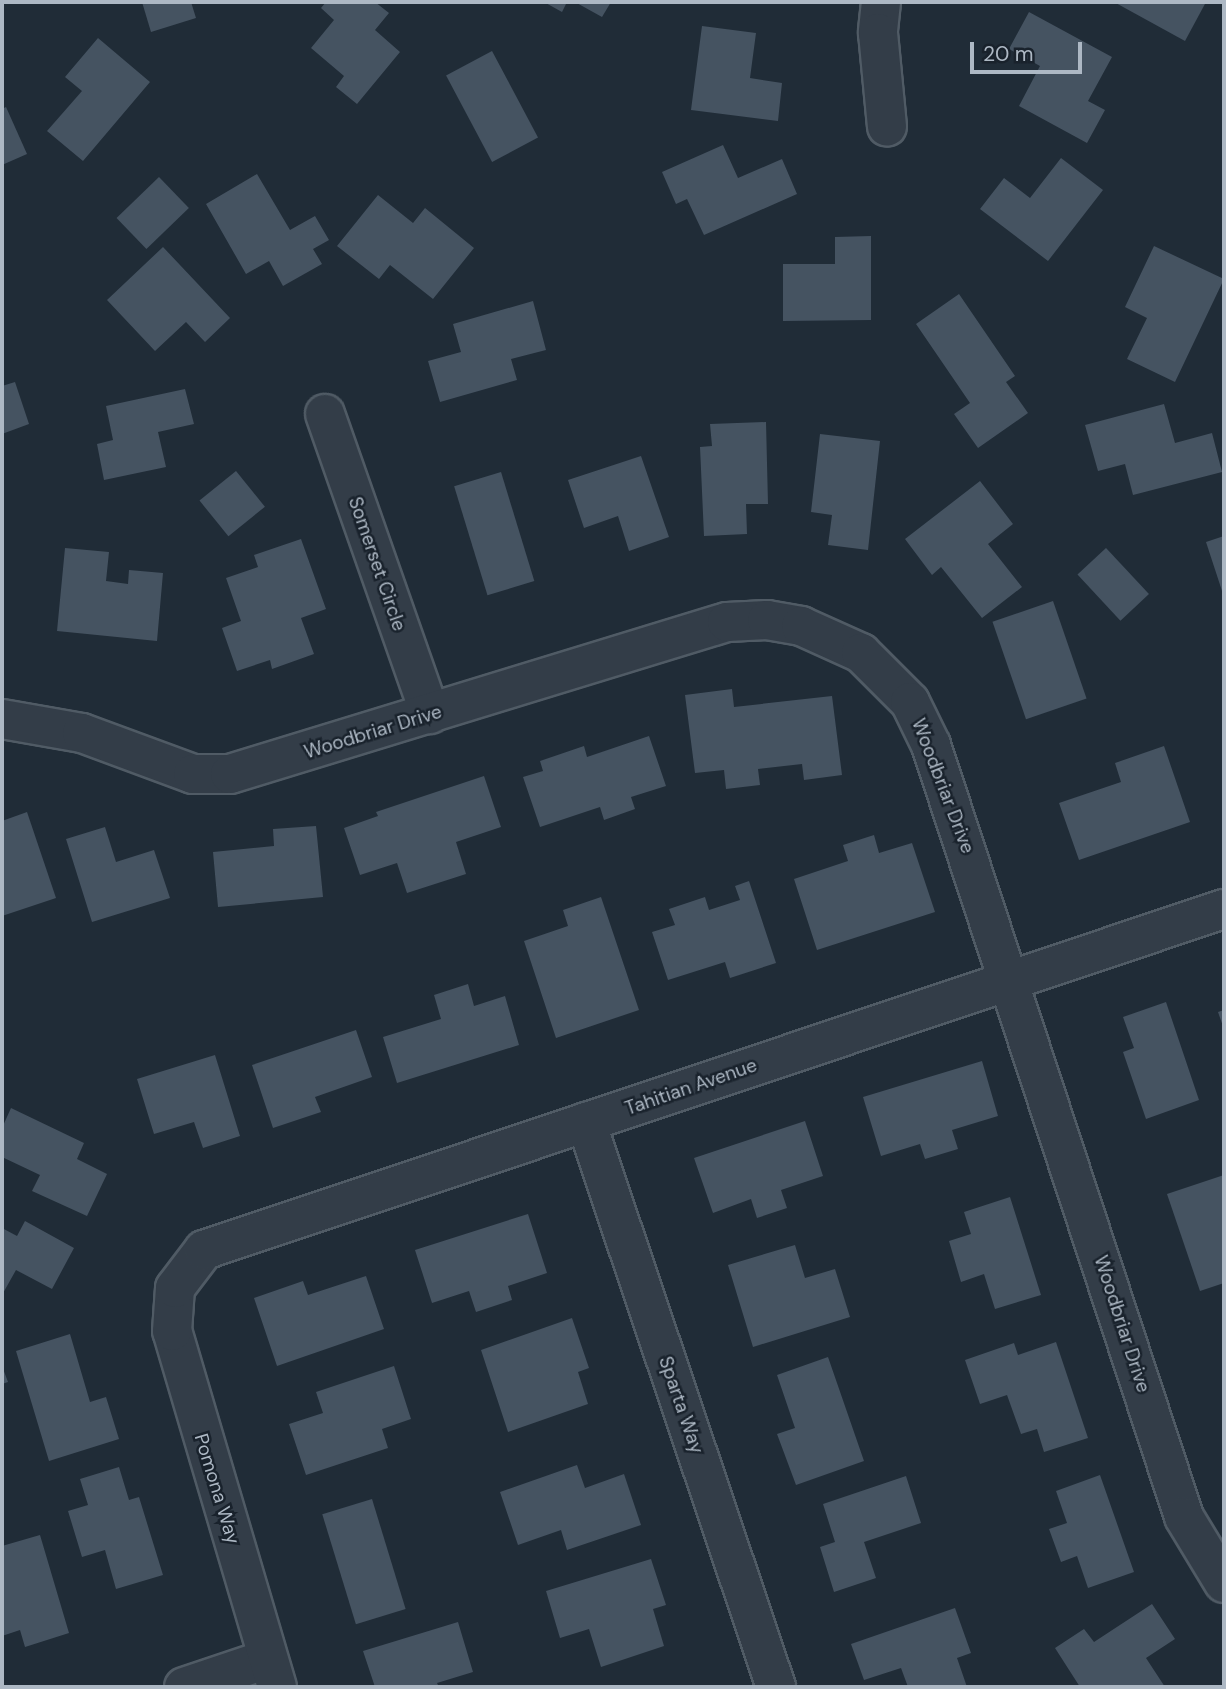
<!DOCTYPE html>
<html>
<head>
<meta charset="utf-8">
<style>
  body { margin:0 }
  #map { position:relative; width:1226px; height:1689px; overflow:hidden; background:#202c37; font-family:"DM Sans",sans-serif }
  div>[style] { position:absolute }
  .building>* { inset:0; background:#455361; transform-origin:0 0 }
  .roads { filter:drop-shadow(2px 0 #505b65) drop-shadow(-2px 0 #505b65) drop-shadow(0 2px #505b65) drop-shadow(0 -2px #505b65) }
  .street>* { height:38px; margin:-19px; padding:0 19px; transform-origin:19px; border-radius:19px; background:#333d48 }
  span { translate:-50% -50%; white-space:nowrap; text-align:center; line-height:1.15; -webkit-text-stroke:5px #19222c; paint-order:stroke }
  .street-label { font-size:19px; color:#adb8c4 }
  .frame { position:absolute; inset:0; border:4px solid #adb8c4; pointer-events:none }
  .scale { position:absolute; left:970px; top:42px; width:112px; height:32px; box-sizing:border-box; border:4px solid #adb8c4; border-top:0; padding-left:9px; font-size:21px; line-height:24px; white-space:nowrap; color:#adb8c4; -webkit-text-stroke:5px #19222c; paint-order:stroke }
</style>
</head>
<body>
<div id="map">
  <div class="building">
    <i style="clip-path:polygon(142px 2px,191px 2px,196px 18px,151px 32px)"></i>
    <i style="clip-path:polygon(326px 2px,375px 2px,389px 13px,375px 30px,400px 52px,357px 104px,336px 87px,344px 76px,311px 48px,334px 20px,321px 8px)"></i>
    <i style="clip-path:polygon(544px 2px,567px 2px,562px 12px)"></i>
    <i style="clip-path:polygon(575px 2px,611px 2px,602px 17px)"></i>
    <i style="clip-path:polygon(1114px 2px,1206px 2px,1185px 41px)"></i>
    <i style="clip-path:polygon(1029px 12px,1112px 57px,1088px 101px,1105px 110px,1087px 143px,1019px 106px,1040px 66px,1009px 49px)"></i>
    <i style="clip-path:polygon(702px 26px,756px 33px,750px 78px,782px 83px,778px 121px,691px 110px)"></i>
    <i style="clip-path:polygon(98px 38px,150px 82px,83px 161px,47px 131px,82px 91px,65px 77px)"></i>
    <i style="left:492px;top:51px;width:98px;height:52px;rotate:62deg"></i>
    <i style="clip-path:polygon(6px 107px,27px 154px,2px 165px,2px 109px)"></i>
    <i style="clip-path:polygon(723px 145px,738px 178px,782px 159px,797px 194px,704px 235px,687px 199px,676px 204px,662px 172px)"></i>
    <i style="clip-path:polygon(1061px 158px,1103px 190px,1048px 261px,980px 209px,1004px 178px,1030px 198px)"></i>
    <i style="clip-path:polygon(257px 174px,290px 230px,315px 216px,329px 240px,313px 249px,322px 264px,283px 286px,269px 261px,246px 274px,206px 204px)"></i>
    <i style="left:159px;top:177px;width:43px;height:59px;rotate:46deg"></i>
    <i style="clip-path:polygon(378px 195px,413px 223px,425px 208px,474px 248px,433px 299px,390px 265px,379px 279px,337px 246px)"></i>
    <i style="clip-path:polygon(871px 236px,871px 320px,783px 321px,783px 264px,835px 264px,835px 237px)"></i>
    <i style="clip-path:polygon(1154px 246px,1224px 279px,1175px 382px,1127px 359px,1147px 318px,1125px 307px)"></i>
    <i style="clip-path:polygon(163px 247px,230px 318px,205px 342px,186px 322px,155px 351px,107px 300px)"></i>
    <i style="clip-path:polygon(959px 294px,1015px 376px,1006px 382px,1028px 413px,978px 448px,954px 414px,970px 403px,916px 324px)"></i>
    <i style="clip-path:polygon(533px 301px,546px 350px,511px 359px,517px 380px,440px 402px,428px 361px,461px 352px,453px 324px)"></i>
    <i style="clip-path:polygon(15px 382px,29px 424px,2px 434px,2px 386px)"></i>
    <i style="clip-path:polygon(185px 389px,194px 424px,158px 432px,166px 467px,104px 480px,97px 444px,113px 440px,106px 406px)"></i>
    <i style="clip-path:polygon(1164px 404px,1175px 443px,1212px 433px,1222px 472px,1133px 495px,1125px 464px,1098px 471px,1085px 425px)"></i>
    <i style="clip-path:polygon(766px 422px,768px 504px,746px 504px,747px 534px,704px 536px,700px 447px,712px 446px,710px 424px)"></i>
    <i style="clip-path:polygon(820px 434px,880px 441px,868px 550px,828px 545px,832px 515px,811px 512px)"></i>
    <i style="clip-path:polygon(641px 456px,669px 537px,629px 551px,618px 516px,584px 528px,568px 480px)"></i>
    <i style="left:236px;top:471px;width:46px;height:47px;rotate:51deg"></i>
    <i style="left:501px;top:472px;width:114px;height:49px;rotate:73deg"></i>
    <i style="clip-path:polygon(980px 481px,1013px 524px,988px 544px,1022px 587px,982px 618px,941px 567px,932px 575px,905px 539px)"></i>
    <i style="clip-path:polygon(1224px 536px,1224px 597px,1206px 542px)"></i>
    <i style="clip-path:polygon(301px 539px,326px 609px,301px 618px,314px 654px,272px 669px,270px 660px,237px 671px,222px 628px,241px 621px,226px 578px,258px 567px,254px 555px)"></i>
    <i style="clip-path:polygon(65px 548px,109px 552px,106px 581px,128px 584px,129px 570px,163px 573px,157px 641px,57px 631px)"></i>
    <i style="left:1106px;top:548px;width:63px;height:39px;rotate:47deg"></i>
    <i style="left:1053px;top:601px;width:103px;height:64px;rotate:71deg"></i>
    <i style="clip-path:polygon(732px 689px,734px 707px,832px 696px,842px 775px,804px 780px,802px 764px,758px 769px,760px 785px,726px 789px,724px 770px,695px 773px,685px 695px)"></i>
    <i style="clip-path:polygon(649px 736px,666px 786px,631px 797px,635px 809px,604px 820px,600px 807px,540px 827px,523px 777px,543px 771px,540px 761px,584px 746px,587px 757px)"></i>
    <i style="clip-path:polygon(1164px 746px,1190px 822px,1079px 860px,1059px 803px,1121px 782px,1115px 763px)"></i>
    <i style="clip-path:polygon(484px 776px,501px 827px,456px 842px,466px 874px,407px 893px,397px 863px,360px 875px,344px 828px,378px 816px,376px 812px)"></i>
    <i style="clip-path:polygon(27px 812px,56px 898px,2px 916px,2px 821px)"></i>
    <i style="clip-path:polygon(316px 826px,323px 897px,218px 907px,213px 852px,274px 846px,273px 829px)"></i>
    <i style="clip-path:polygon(105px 827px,116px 862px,154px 850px,170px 898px,92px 922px,66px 839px)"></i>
    <i style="clip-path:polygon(874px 835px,879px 853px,912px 843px,935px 912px,817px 950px,794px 879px,848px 861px,843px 845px)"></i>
    <i style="clip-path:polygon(749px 881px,776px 963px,730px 978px,725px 962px,668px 980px,652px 932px,675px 925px,669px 909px,705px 897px,709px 910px,740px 900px,735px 886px)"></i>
    <i style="clip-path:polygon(601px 897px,639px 1010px,556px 1038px,524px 941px,568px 926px,563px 910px)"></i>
    <i style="clip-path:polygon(468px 984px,474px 1006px,505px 996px,519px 1045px,397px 1083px,383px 1037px,441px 1019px,434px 995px)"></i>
    <i style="clip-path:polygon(1166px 1002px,1199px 1100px,1146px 1119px,1123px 1052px,1134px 1048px,1123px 1017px)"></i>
    <i style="clip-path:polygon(1224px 1010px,1224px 1029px,1218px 1012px)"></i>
    <i style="clip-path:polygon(356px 1030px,372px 1077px,315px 1097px,321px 1112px,273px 1128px,252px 1065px)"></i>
    <i style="clip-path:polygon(215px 1055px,240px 1136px,203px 1148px,194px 1122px,154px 1134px,137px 1079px)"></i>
    <i style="clip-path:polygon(982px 1061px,998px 1116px,952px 1130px,958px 1149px,925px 1159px,920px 1144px,881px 1156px,863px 1097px)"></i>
    <i style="clip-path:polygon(11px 1108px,84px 1143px,77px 1159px,107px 1174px,87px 1216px,32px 1191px,40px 1175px,2px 1157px,2px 1128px)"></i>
    <i style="clip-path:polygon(805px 1121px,823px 1176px,781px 1190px,787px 1208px,757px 1218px,751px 1199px,713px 1213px,694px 1158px)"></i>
    <i style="clip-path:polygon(1224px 1175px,1224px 1283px,1200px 1291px,1167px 1194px)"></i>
    <i style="clip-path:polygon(1010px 1197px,1041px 1295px,995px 1309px,984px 1274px,961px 1282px,949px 1241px,971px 1234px,964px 1212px)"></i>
    <i style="clip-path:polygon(528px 1214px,547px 1273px,508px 1286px,512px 1300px,476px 1312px,469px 1291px,432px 1303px,415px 1250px)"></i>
    <i style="clip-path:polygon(25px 1221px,74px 1248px,52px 1289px,16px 1270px,2px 1295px,2px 1228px,17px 1236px)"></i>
    <i style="clip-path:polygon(795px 1245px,805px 1278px,835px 1269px,850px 1317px,753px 1347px,728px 1265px)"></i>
    <i style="clip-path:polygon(366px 1276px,384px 1329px,277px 1366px,254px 1298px,303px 1281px,308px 1295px)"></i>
    <i style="clip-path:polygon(572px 1318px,589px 1368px,578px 1372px,588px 1404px,508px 1432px,481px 1350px)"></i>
    <i style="clip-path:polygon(70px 1334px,90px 1402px,106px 1397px,119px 1439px,49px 1461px,16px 1351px)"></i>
    <i style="clip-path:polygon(1056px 1342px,1088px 1438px,1044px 1452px,1037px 1429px,1021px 1434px,1007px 1395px,980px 1404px,965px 1360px,1014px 1343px,1018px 1355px)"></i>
    <i style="clip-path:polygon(828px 1357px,864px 1461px,796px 1485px,777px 1434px,795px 1428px,777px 1375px)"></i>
    <i style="clip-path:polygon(2px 1366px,8px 1382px,2px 1384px)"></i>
    <i style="clip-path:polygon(394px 1366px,411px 1419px,382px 1429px,388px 1448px,306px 1475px,289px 1424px,323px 1413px,316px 1392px)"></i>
    <i style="clip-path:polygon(577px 1465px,585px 1488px,624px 1474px,641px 1525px,567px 1550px,561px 1530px,518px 1545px,500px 1492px)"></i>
    <i style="clip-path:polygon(119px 1467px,129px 1500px,139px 1497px,163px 1575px,116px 1589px,105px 1550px,82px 1557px,68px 1511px,88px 1505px,80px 1479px)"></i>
    <i style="clip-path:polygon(1100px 1475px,1134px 1572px,1088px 1588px,1077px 1556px,1061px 1562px,1049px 1529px,1067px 1523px,1056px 1491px)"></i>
    <i style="clip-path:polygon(906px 1476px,921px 1523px,864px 1542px,876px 1578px,834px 1592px,820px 1547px,835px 1542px,823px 1504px)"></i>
    <i style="left:372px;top:1499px;width:115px;height:52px;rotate:73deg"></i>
    <i style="clip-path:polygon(40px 1535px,69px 1633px,25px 1647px,20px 1630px,2px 1636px,2px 1546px)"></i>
    <i style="clip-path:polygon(651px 1559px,666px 1605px,653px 1609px,664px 1646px,601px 1667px,589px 1629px,560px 1638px,546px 1591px)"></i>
    <i style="clip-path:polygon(1152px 1604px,1175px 1639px,1146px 1658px,1165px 1687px,1080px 1687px,1055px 1648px,1084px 1629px,1094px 1642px)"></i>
    <i style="clip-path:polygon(955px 1608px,971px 1653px,957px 1658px,967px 1687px,908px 1687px,901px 1668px,864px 1680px,851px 1644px)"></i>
    <i style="clip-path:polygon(458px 1622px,473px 1672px,437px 1683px,439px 1687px,375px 1687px,363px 1651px)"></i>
  </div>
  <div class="roads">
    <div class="street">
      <i style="left:881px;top:2px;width:31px;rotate:96deg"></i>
      <i style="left:878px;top:33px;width:94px;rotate:84.5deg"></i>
      <i style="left:325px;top:414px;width:318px;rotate:70.7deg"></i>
      <i style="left:2px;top:719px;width:81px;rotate:9.9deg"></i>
      <i style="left:82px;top:733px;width:118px;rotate:20.3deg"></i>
      <i style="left:193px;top:774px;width:37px"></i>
      <i style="left:230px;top:774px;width:520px;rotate:-17.01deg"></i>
      <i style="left:727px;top:622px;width:40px;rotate:-2.9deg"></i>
      <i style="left:767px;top:620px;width:35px;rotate:10deg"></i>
      <i style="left:801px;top:626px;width:66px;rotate:24.2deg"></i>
      <i style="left:861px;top:653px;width:69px;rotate:45deg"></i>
      <i style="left:910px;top:702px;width:48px;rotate:64deg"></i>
      <i style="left:931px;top:745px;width:812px;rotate:71.85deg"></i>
      <i style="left:1184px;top:1517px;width:77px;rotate:58.8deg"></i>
      <i style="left:586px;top:1122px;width:596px;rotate:71.41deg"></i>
      <i style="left:184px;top:1687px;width:88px;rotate:-18.6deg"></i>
      <i style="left:277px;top:1687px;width:371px;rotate:-106.4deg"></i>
      <i style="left:172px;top:1331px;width:43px;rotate:-86deg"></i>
      <i style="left:175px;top:1288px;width:48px;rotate:-52.7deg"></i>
      <i style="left:204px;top:1250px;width:1075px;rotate:-18.49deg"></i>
    </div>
  </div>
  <div class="street-label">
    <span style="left:377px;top:564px;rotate:71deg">Somerset Circle</span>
    <span style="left:373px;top:732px;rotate:-17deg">Woodbriar Drive</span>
    <span style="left:943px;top:786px;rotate:69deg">Woodbriar Drive</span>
    <span style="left:691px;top:1087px;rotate:-19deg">Tahitian Avenue</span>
    <span style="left:1122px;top:1324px;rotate:72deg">Woodbriar Drive</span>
    <span style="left:681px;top:1405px;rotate:71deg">Sparta Way</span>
    <span style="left:217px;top:1489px;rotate:73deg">Pomona Way</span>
  </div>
  <div class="frame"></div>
  <div class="scale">20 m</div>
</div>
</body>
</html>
